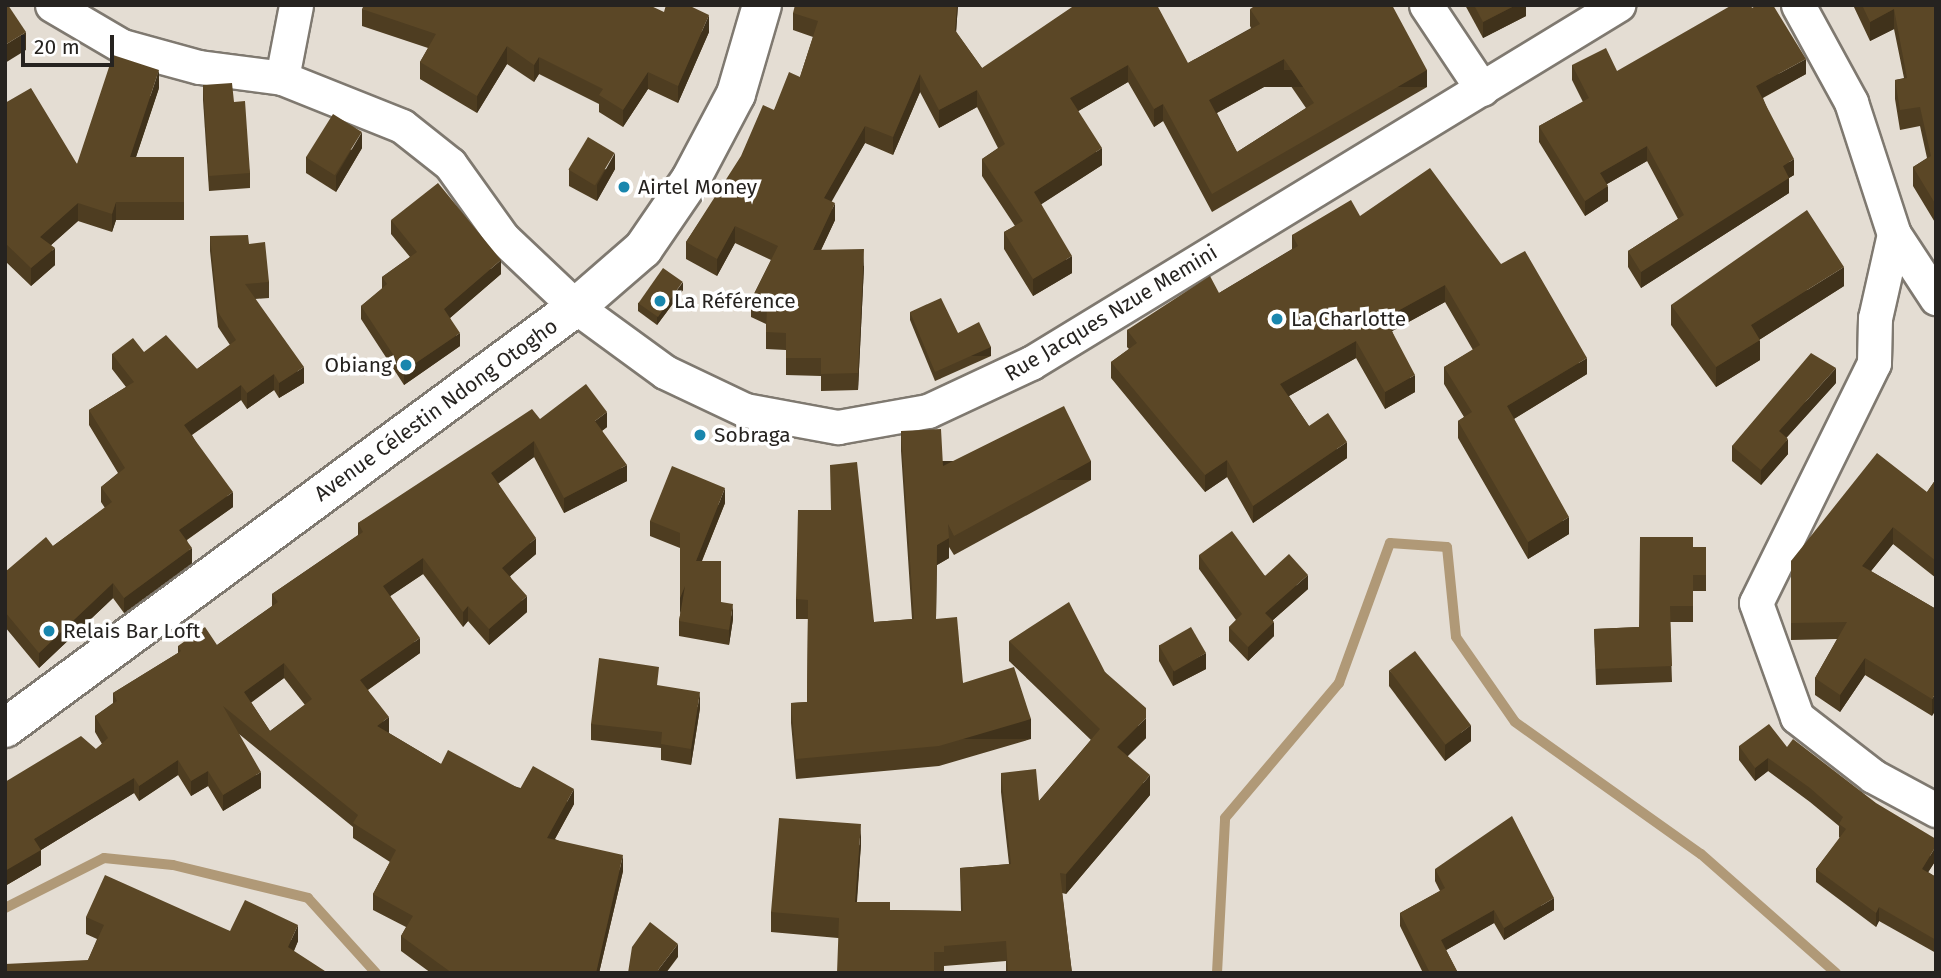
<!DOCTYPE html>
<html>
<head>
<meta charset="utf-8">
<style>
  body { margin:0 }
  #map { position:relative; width:1941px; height:978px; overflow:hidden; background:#e4ddd3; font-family:"Fira Sans",sans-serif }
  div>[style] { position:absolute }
  .stream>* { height:10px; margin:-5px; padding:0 5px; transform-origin:5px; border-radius:5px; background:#b09977 }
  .roads { filter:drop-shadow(2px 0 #7f7970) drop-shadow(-2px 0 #7f7970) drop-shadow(0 2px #7f7970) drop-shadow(0 -2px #7f7970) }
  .minor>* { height:33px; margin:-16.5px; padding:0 16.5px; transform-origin:16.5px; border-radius:16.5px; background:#fff }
  .major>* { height:38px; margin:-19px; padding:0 19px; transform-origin:19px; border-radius:19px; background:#fff }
  .wall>* { inset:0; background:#4e3d21 }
  .shaded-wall>* { inset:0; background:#40321b; transform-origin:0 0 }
  .building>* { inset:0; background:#5b4726; transform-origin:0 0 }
  .dots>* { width:19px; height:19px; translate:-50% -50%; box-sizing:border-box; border:4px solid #fff; border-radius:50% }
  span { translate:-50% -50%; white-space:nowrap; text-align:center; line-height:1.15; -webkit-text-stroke:7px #fff; paint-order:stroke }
  .poi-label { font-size:21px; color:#262320 }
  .left { translate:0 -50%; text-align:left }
  .right { translate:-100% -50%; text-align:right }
  .street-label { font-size:21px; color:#262320 }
  .frame { position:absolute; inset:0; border:7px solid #262320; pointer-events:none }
  .scale { position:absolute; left:21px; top:35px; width:93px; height:32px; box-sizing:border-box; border:4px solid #262320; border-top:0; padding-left:9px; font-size:21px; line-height:24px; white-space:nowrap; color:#262320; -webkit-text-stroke:5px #fff; paint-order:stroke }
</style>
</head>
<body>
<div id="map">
  <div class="stream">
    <i style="left:5px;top:908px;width:111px;rotate:-26.8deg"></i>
    <i style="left:104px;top:858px;width:69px;rotate:5.8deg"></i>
    <i style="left:173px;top:865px;width:139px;rotate:13.7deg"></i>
    <i style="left:308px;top:898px;width:101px;rotate:47.8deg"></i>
    <i style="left:1217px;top:973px;width:155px;rotate:-87deg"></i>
    <i style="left:1225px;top:818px;width:177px;rotate:-49.8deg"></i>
    <i style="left:1339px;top:683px;width:149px;rotate:-70deg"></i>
    <i style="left:1390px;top:543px;width:57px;rotate:4deg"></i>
    <i style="left:1447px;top:547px;width:90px;rotate:84.3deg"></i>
    <i style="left:1456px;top:637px;width:103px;rotate:55.2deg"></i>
    <i style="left:1515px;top:722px;width:228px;rotate:35.4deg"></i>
    <i style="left:1701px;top:854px;width:180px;rotate:41.4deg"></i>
  </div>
  <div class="roads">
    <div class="minor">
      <i style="left:52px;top:5px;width:81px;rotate:30.4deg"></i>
      <i style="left:122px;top:46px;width:80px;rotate:15.3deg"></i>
      <i style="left:199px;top:67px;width:84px;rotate:7.5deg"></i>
      <i style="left:282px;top:78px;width:129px;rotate:21.8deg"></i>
      <i style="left:402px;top:126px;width:61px;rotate:38.4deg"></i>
      <i style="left:450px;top:164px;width:91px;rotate:54.4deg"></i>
      <i style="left:503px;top:238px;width:100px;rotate:43.4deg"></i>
      <i style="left:576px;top:307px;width:110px;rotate:36.1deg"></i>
      <i style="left:665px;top:372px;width:89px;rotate:25.4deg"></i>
      <i style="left:745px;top:410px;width:95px;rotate:10.4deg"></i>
      <i style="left:838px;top:427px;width:91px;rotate:-10.1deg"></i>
      <i style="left:928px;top:411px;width:114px;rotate:-25deg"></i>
      <i style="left:1031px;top:363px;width:688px;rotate:-31.38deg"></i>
      <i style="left:1426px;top:5px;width:101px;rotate:56.3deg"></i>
      <i style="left:1798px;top:5px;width:111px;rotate:61.3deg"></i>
      <i style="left:1851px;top:102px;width:139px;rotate:72deg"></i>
      <i style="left:1894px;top:234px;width:77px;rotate:56.7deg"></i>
      <i style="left:282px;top:78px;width:74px;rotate:-79.1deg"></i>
      <i style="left:1894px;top:234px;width:86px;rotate:102.7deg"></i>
      <i style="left:1875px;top:318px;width:45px;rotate:91.3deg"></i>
      <i style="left:1874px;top:363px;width:267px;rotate:116.2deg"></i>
      <i style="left:1756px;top:603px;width:121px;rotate:70.2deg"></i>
      <i style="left:1797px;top:717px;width:96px;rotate:37.8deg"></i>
      <i style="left:1873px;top:776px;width:72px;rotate:28.4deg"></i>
    </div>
    <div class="major">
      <i style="left:5px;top:728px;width:709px;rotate:-36.4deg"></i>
      <i style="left:576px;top:307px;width:89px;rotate:-40.9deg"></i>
      <i style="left:643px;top:249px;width:85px;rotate:-55.6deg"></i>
      <i style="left:691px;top:179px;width:96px;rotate:-62.1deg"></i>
      <i style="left:736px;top:94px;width:93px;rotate:-73.7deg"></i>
    </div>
  </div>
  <div class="wall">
    <i style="clip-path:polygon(evenodd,958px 5px,956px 32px,982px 68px,1188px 63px,1251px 28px,1250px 26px,1250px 9px,1427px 87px,1212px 212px,1163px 121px,1154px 127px,1128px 82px,1078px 111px,1102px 165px,1041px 204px,1072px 273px,1033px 296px,1004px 249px,1004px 232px,1015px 226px,982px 176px,982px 159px,998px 148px,977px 107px,939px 128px,920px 92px,893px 155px,865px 143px,831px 201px,835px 220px,821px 250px,864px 266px,858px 390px,821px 391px,821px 376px,786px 375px,786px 350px,766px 349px,766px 324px,751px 317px,751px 300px,771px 260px,735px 243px,717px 276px,686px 259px,686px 242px,774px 110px,800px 77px,813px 37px,793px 30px,793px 13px,958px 5px,1284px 76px,1306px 108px,1237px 152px,1217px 113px,1284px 76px)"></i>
    <i style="clip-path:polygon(1465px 5px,1526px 5px,1526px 16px,1483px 38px)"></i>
    <i style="clip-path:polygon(1853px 5px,1936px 5px,1936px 224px,1913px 186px,1913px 167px,1927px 158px,1920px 126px,1900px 130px,1895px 99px,1895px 80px,1904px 78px,1894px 29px,1870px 41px)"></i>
    <i style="clip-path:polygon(362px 9px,709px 32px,678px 103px,648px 89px,623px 127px,599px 112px,599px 104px,539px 74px,534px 82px,507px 64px,477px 113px,420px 79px,420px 62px,428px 48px,362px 26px)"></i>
    <i style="clip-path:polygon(1572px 65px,1617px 71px,1806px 74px,1763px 98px,1794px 175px,1789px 178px,1789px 193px,1641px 288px,1628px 267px,1628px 251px,1678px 219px,1647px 161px,1607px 184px,1608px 201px,1585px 216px,1539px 142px,1539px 126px,1583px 102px,1572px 80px)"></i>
    <i style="clip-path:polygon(203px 85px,234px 102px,250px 173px,250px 188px,209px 191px,203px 100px)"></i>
    <i style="clip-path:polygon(159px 88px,136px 157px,184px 157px,184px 220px,116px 220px,112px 232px,78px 221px,51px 245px,55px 265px,31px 286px,5px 261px,5px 103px,77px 164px)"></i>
    <i style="clip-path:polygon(362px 148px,336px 192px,306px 173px,306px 157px)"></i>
    <i style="clip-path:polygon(615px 169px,597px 201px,569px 186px,569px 170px)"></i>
    <i style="clip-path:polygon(1360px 216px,1501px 264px,1587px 374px,1514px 419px,1569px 534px,1528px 559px,1458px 438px,1458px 421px,1464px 417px,1444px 384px,1444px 367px,1473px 350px,1445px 302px,1392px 331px,1415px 392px,1385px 409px,1356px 358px,1289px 396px,1309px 426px,1347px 458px,1253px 523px,1227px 477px,1205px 492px,1111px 378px,1111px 362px,1129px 349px,1127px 347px,1127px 330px,1219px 293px,1292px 249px,1292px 235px)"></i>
    <i style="clip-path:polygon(391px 220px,501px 274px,450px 318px,460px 346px,404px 385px,361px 319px,361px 306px,382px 289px,382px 277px,410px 257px,391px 234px)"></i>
    <i style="clip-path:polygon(210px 236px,249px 244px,269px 282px,269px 298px,255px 299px,304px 383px,279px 398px,274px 390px,247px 409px,241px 400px,192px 435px,233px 507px,187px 540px,192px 563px,124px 613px,113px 598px,39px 668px,5px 627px,5px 572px,53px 546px,105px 508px,101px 502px,101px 487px,118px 473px,89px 425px,89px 410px,126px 387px,112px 369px,112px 354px,144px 352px,197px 369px,230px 345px,218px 327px,210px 251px)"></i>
    <i style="clip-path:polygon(1844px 286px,1759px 340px,1760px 360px,1716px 387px,1671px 325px,1671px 305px)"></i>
    <i style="clip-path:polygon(683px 290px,657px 325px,638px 311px,638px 303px)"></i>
    <i style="clip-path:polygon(910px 312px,958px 333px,991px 356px,935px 381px,910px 320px)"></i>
    <i style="clip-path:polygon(1836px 383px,1786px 438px,1788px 454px,1761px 485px,1732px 461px,1732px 446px)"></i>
    <i style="clip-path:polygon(evenodd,540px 419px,607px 427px,602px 431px,627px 481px,564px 513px,534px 457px,498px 483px,536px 554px,510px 576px,527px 612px,489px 645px,468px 621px,463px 627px,423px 574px,390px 596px,420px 653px,368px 690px,389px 733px,441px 764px,574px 804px,555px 839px,623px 871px,599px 973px,431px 973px,401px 951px,401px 936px,406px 927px,373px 910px,373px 894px,390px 862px,353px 838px,353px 827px,239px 734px,261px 788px,223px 811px,208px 786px,191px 796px,178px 775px,139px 801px,134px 793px,41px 850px,41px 865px,5px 886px,5px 782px,96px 749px,102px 744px,95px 732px,95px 716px,113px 703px,113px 693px,178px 653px,178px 646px,217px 645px,272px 606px,272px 594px,358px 535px,358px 523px,540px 419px,284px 678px,305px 705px,270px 731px,251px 702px,284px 678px)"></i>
    <i style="clip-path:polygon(901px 431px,943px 466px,1091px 480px,954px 555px,949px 547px,949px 558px,937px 565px,936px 619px,963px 683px,1031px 739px,939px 766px,796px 779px,791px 723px,791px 703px,807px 702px,808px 619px,796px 619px,796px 599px,831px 510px,874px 622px,912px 619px,901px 451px)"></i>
    <i style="clip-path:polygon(1936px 479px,1936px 578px,1893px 544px,1871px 571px,1936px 609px,1932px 716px,1865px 675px,1840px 712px,1815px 695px,1815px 678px,1837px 639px,1791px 640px,1791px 561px,1927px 492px)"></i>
    <i style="clip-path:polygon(725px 503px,702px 561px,721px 602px,733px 619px,729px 645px,679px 636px,679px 621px,681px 610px,680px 613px,680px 548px,650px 536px,650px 521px)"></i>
    <i style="clip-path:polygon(1693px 547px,1706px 547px,1706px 591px,1693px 591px,1693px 622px,1670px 622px,1672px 682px,1596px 685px,1594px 629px,1639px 627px)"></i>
    <i style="clip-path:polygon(1199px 555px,1308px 589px,1273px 620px,1274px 636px,1248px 661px,1229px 641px,1229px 627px,1236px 620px,1199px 569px)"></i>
    <i style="clip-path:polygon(1009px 641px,1105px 672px,1146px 738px,1127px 756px,1150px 795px,1066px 894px,1062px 893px,1072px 973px,1006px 973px,1006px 961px,944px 966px,944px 972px,934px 972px,838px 938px,771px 932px,771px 912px,861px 844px,857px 902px,890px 910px,961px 911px,960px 868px,1009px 864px,1001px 792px,1001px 773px,1039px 801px,1091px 740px,1009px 661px)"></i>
    <i style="clip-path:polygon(1159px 645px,1206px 669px,1173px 686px,1159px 661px)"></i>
    <i style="clip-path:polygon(1389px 670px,1471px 741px,1445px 761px,1389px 686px)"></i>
    <i style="clip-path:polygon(658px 686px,700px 708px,691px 765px,661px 760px,661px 748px,591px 740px,591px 724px)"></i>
    <i style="clip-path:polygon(1739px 746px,1787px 747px,1936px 860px,1928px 872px,1936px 877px,1936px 953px,1879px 921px,1876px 927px,1816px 882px,1816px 869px,1840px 838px,1839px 837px,1839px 826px,1810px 802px,1768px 771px,1755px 781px,1739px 760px)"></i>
    <i style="clip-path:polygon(1435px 869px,1554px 910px,1504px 940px,1494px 923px,1446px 950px,1458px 973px,1423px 973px,1400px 926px,1400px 913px,1440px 891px,1435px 881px)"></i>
    <i style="clip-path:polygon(86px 917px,230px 931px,298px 941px,294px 951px,88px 960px,97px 939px,86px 934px)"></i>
  </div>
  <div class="shaded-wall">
    <i style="clip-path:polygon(957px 5px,958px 5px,955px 47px,955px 30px)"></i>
    <i style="clip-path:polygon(1516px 5px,1526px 5px,1526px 16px,1483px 38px,1483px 22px)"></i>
    <i style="clip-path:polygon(1894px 9px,1894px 29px,1870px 41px,1870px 22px)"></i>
    <i style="clip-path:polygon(709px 15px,709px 32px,678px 103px,678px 86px)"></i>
    <i style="clip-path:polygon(26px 32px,26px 50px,5px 63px,5px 45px)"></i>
    <i style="clip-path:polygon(507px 46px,507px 64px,477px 113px,477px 96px)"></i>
    <i style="clip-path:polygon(539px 57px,539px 74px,534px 82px,534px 65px)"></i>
    <i style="clip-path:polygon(1284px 59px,1284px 76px,1209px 117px,1209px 100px)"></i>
    <i style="clip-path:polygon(1806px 59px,1806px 74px,1756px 101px,1756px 86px)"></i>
    <i style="clip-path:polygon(1128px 65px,1128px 82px,1070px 116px,1070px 98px)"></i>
    <i style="clip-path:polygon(159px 70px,159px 88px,130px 175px,130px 157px)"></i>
    <i style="left:1427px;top:70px;width:17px;height:248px;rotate:90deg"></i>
    <i style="clip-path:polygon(648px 72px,648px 89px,623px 127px,623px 110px)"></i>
    <i style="clip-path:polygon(920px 74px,920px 92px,893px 155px,893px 137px)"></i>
    <i style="clip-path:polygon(977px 90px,977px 107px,939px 128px,939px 110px)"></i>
    <i style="clip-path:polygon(1163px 104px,1163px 121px,1154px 127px,1154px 109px)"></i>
    <i style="clip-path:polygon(865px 126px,865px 143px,824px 215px,824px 198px)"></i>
    <i style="clip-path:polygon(362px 132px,362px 148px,336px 192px,336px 176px)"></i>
    <i style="clip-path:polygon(1647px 146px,1647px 161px,1600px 188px,1600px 173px)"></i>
    <i style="clip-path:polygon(1102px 148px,1102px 165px,1034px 209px,1034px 192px)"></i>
    <i style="clip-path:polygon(615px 153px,615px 169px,597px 201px,597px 185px)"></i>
    <i style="clip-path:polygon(1794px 159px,1794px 175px,1789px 178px,1789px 193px,1641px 288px,1641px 272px,1783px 166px)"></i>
    <i style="clip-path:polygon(1608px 186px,1608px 201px,1585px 216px,1585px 201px)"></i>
    <i style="clip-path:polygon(116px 202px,116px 220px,112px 232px,112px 214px)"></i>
    <i style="clip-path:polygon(78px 203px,78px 221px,40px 255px,40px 237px)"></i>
    <i style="clip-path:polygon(835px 203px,835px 220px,813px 267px,813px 250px)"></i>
    <i style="clip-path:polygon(735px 226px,735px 243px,717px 276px,717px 259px)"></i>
    <i style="clip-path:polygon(55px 248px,55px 265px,31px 286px,31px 268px)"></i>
    <i style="clip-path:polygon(864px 249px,864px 266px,858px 390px,858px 373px)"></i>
    <i style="clip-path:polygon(1072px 256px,1072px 273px,1033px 296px,1033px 279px)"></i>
    <i style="clip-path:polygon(501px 260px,501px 274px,444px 323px,444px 309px)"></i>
    <i style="clip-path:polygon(1844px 267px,1844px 286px,1751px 345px,1751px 325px)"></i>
    <i style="clip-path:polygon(683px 282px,683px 290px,657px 325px,657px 317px)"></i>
    <i style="clip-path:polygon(1445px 285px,1445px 302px,1385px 335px,1385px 318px)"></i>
    <i style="clip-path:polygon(460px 333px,460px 346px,404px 385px,404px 371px)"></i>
    <i style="clip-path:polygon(1760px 340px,1760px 360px,1716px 387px,1716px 367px)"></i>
    <i style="clip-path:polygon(1356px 341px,1356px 358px,1280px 401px,1280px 384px)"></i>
    <i style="left:991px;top:347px;width:9px;height:61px;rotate:90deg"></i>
    <i style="clip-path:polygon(1587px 358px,1587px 374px,1507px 423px,1507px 406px)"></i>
    <i style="clip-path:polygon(304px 367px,304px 383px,279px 398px,279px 383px)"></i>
    <i style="clip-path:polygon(1836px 368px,1836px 383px,1779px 446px,1779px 431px)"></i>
    <i style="clip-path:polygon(274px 374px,274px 390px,247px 409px,247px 393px)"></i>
    <i style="clip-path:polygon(1415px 375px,1415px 392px,1385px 409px,1385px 392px)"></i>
    <i style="clip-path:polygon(241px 385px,241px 400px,184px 440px,184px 425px)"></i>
    <i style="clip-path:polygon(607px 412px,607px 427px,595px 436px,595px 421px)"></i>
    <i style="clip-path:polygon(1788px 439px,1788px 454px,1761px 485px,1761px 470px)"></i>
    <i style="clip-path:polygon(534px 441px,534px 457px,491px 489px,491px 473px)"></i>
    <i style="clip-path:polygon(1347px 442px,1347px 458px,1253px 523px,1253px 506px)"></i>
    <i style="clip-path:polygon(1227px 460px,1227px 477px,1205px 492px,1205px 475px)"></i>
    <i style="left:1091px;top:461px;width:19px;height:156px;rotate:90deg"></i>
    <i style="clip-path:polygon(627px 465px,627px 481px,564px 513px,564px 498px)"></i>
    <i style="clip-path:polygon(725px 488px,725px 503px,696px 575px,696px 561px)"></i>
    <i style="clip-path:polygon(233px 492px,233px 507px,179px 545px,179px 530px)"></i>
    <i style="clip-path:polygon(1569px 517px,1569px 534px,1528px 559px,1528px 542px)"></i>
    <i style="clip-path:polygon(1893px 527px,1893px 544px,1862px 582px,1862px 566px)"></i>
    <i style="clip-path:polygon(536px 538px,536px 554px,502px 583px,502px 568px)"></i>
    <i style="clip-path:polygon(949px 538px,949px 558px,937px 565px,937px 545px)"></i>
    <i style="clip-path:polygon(192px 548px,192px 563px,124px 613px,124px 598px)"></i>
    <i style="clip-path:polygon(423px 558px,423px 574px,383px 601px,383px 586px)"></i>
    <i style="clip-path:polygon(1308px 575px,1308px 589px,1265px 627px,1265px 613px)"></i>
    <i style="clip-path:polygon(113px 583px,113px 598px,39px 668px,39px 653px)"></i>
    <i style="clip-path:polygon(685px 586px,685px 601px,680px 613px,680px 598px)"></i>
    <i style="clip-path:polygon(527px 596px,527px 612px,489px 645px,489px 629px)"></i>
    <i style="clip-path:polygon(733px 604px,733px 619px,729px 645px,729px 630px)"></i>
    <i style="clip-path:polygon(468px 606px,468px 621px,463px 627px,463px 612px)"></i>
    <i style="clip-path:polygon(1274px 622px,1274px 636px,1248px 661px,1248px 647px)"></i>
    <i style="clip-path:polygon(420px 638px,420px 653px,360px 695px,360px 680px)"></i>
    <i style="clip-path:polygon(1206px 653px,1206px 669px,1173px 686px,1173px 670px)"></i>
    <i style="clip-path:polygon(1865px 658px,1865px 675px,1840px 712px,1840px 695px)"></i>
    <i style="clip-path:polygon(284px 663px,284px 678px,244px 708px,244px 692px)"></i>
    <i style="clip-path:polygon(700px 692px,700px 708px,691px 765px,691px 749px)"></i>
    <i style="clip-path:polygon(1936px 693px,1936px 710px,1932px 716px,1932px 699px)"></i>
    <i style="clip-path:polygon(389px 717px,389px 733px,377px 726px)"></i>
    <i style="clip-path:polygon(1146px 718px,1146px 738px,1117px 767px,1117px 747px)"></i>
    <i style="left:1031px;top:719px;width:20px;height:96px;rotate:90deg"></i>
    <i style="clip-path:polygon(1471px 725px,1471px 741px,1445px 761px,1445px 745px)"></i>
    <i style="clip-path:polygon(1768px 758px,1768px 771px,1755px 781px,1755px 768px)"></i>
    <i style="clip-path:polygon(178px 760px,178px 775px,139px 801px,139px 786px)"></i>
    <i style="clip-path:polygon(208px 771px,208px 786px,191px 796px,191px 781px)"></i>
    <i style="clip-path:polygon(261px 772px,261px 788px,223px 811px,223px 795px)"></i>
    <i style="clip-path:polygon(1150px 775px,1150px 795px,1066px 894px,1066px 874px)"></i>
    <i style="clip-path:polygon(134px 778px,134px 793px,41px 850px,41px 865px,5px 886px,5px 871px,34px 839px)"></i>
    <i style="clip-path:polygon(574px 789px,574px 804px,547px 853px,547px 838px)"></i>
    <i style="clip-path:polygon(861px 824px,861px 844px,855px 922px,855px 902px)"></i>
    <i style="clip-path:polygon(1936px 846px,1936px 860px,1922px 882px,1922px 869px)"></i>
    <i style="clip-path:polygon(623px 855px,623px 871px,599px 973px,596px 973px)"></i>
    <i style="clip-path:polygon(1554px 898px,1554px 910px,1504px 940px,1504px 928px)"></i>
    <i style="clip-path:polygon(1879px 907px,1879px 921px,1876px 927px,1876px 913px)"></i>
    <i style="clip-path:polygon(1494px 910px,1494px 923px,1441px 953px,1441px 940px)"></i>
    <i style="clip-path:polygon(298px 925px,298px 941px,288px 964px,288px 947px)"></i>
    <i style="clip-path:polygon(678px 944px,678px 957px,666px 973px,658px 973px,658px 970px)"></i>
  </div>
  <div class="building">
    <i style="clip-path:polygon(5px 5px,8px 5px,26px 32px,5px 45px)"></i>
    <i style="clip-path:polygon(364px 5px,649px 5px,664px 12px,666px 5px,688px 5px,709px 15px,678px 86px,648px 72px,623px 110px,599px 95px,603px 89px,539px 57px,534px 65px,507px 46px,477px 96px,420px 62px,436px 34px,362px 9px)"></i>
    <i style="clip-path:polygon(evenodd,795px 5px,957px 5px,955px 30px,982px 68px,1075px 5px,1157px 5px,1188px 63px,1260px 24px,1250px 9px,1256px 5px,1392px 5px,1427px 70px,1212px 194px,1163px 104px,1154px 109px,1128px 65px,1070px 98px,1102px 148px,1034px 192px,1072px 256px,1033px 279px,1004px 232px,1023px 221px,982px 159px,1005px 144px,977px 90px,939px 110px,920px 74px,893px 137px,865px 126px,824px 198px,835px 203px,813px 250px,864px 249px,858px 373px,821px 374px,821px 358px,786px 358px,786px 333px,766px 332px,767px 307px,751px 300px,778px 246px,735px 226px,717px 259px,686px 242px,741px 156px,763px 105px,774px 110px,789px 72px,800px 77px,818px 21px,793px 13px,795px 5px,1284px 59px,1314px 103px,1237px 152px,1209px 100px,1284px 59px)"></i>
    <i style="clip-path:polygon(1474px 5px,1516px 5px,1483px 22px)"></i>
    <i style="clip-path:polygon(1732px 5px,1751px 5px,1752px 8px,1757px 5px,1773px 5px,1806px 59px,1756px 86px,1794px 159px,1783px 166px,1789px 178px,1641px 272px,1628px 251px,1684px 215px,1647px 146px,1600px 173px,1608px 186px,1585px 201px,1539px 126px,1589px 98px,1572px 65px,1606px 48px,1617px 71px)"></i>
    <i style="clip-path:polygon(1862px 5px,1936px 5px,1936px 205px,1913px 167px,1931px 156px,1920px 107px,1900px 110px,1895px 80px,1907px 78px,1894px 9px,1870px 22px)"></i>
    <i style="clip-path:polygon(113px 55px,159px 70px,130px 157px,184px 157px,184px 202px,116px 202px,112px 214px,78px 203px,40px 237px,55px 248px,31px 268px,5px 243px,5px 103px,31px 88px,77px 164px)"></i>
    <i style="clip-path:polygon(232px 83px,234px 102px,245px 101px,250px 173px,209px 176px,203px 85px)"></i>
    <i style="left:333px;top:114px;width:34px;height:51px;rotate:32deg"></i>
    <i style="left:588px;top:137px;width:31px;height:38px;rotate:31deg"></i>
    <i style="clip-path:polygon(1430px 168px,1501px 264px,1525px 251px,1587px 358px,1507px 406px,1569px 517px,1528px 542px,1458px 421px,1472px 412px,1444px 367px,1480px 345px,1445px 285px,1385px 318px,1415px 375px,1385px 392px,1356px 341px,1280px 384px,1309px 426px,1328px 413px,1347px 442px,1253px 506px,1227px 460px,1205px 475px,1111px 362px,1137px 343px,1127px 330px,1210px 276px,1219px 293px,1298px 246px,1292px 235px,1351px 200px,1360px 216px)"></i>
    <i style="clip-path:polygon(438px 183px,501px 260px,444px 309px,460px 333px,404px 371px,361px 306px,387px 284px,382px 277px,417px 252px,391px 220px)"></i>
    <i style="clip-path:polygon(1807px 210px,1844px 267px,1751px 325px,1760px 340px,1716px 367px,1671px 305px)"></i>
    <i style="clip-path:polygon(248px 235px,249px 244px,265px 242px,269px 282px,245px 284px,304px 367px,279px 383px,274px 374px,247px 393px,241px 385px,184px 425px,233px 492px,179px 530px,192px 548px,124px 598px,113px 583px,39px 653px,5px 612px,5px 572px,46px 537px,53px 546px,112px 502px,101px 487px,125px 468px,89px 410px,134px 382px,112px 354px,133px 338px,144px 352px,166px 335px,197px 369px,236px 340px,218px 312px,210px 236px)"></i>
    <i style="left:663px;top:268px;width:24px;height:43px;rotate:35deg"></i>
    <i style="clip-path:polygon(941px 298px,958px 333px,979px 322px,991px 347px,935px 372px,910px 312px)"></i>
    <i style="clip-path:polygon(1811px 353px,1836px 368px,1779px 431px,1788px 439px,1761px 470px,1732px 446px)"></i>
    <i style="clip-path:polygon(evenodd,586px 384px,607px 412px,595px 421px,627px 465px,564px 498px,534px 441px,491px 473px,536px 538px,502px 568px,527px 596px,489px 629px,468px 606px,463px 612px,423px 558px,383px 586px,420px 638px,360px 680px,389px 717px,377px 726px,441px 764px,448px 750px,520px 789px,533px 766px,574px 789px,547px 838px,623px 855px,596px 973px,452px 973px,401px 936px,413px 916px,373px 894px,396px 850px,353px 823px,358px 815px,223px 706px,261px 772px,223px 795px,208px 771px,191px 781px,178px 760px,139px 786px,134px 778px,34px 839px,41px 850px,5px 871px,5px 782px,81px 736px,96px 749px,108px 738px,95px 716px,117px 701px,113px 693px,181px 651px,178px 646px,205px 627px,217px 645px,278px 602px,272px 594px,363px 532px,358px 523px,532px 409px,540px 419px,586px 384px,284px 663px,312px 699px,270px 731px,244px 692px,284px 663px)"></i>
    <i style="clip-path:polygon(1064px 406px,1091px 461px,954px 536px,948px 524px,949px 538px,937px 545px,936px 619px,957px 617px,963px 683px,1014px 667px,1031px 719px,939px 746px,796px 759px,791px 703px,807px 702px,808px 600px,796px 599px,798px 510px,831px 510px,830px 465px,857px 462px,874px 622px,914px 619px,901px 431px,941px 429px,943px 466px)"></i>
    <i style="clip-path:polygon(1877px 453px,1927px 492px,1936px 479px,1936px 561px,1893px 527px,1862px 566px,1936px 609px,1936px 693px,1932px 699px,1865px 658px,1840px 695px,1815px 678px,1847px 622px,1791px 623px,1791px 561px)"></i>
    <i style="clip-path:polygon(672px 466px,725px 488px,696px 561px,721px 561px,721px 602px,733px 604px,729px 630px,679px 621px,685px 586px,680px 598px,680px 533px,650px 521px)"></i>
    <i style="clip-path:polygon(1232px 531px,1265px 576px,1289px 554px,1308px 575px,1265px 613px,1274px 622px,1248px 647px,1229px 627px,1242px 614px,1199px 555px)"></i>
    <i style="clip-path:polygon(1640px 537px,1693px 537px,1693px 547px,1706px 547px,1706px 575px,1693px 575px,1693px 606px,1670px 606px,1672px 666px,1596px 669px,1594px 629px,1639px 627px)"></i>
    <i style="clip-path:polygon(1069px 602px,1105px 672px,1146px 708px,1146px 718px,1117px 747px,1150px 775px,1066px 874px,1060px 873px,1072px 973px,1008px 973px,1006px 941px,944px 946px,944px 952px,934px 952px,934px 973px,837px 973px,839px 918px,771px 912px,779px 818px,861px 824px,855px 902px,890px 902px,890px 910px,963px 911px,960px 868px,1011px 864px,1001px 773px,1036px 769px,1039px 801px,1100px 729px,1009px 641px)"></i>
    <i style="left:1191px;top:627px;width:30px;height:37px;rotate:60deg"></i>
    <i style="left:1415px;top:651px;width:93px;height:32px;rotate:53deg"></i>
    <i style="clip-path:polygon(599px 658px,659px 667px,657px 685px,700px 692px,691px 749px,661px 744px,662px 732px,591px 724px)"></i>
    <i style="clip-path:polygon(1769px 724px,1787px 747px,1793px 739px,1876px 803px,1936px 839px,1936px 846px,1922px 869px,1936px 877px,1936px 940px,1879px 907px,1876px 913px,1816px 869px,1846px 829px,1839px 824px,1843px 817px,1810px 788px,1768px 758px,1755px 768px,1739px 746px)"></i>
    <i style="clip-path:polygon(1512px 816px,1554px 898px,1504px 928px,1494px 910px,1441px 940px,1458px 973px,1430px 973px,1400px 913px,1445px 888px,1435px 869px)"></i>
    <i style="clip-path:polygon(105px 875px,230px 931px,245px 900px,298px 925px,288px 947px,328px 973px,5px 973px,5px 964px,88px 960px,104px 925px,86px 917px)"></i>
    <i style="clip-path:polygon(650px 922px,678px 944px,658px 970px,664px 973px,628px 973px,632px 947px)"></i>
  </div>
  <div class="dots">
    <i style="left:624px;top:187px;background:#1986ad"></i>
    <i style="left:660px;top:301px;background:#1986ad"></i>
    <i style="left:1277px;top:319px;background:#1986ad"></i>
    <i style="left:406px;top:365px;background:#1986ad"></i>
    <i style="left:700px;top:435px;background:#1986ad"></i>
    <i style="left:49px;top:631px;background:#1986ad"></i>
  </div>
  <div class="poi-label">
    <span class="left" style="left:638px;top:187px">Airtel Money</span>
    <span class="left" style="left:674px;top:301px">La Référence</span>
    <span class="left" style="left:1291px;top:319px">La Charlotte</span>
    <span class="right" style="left:392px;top:365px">Obiang</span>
    <span class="left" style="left:714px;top:435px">Sobraga</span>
    <span class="left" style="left:63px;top:631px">Relais Bar Loft</span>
  </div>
  <div class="street-label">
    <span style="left:1111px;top:313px;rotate:-31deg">Rue Jacques Nzue Memini</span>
    <span style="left:436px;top:410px;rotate:-36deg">Avenue Célestin Ndong Otogho</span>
  </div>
  <div class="frame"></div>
  <div class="scale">20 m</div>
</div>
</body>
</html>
